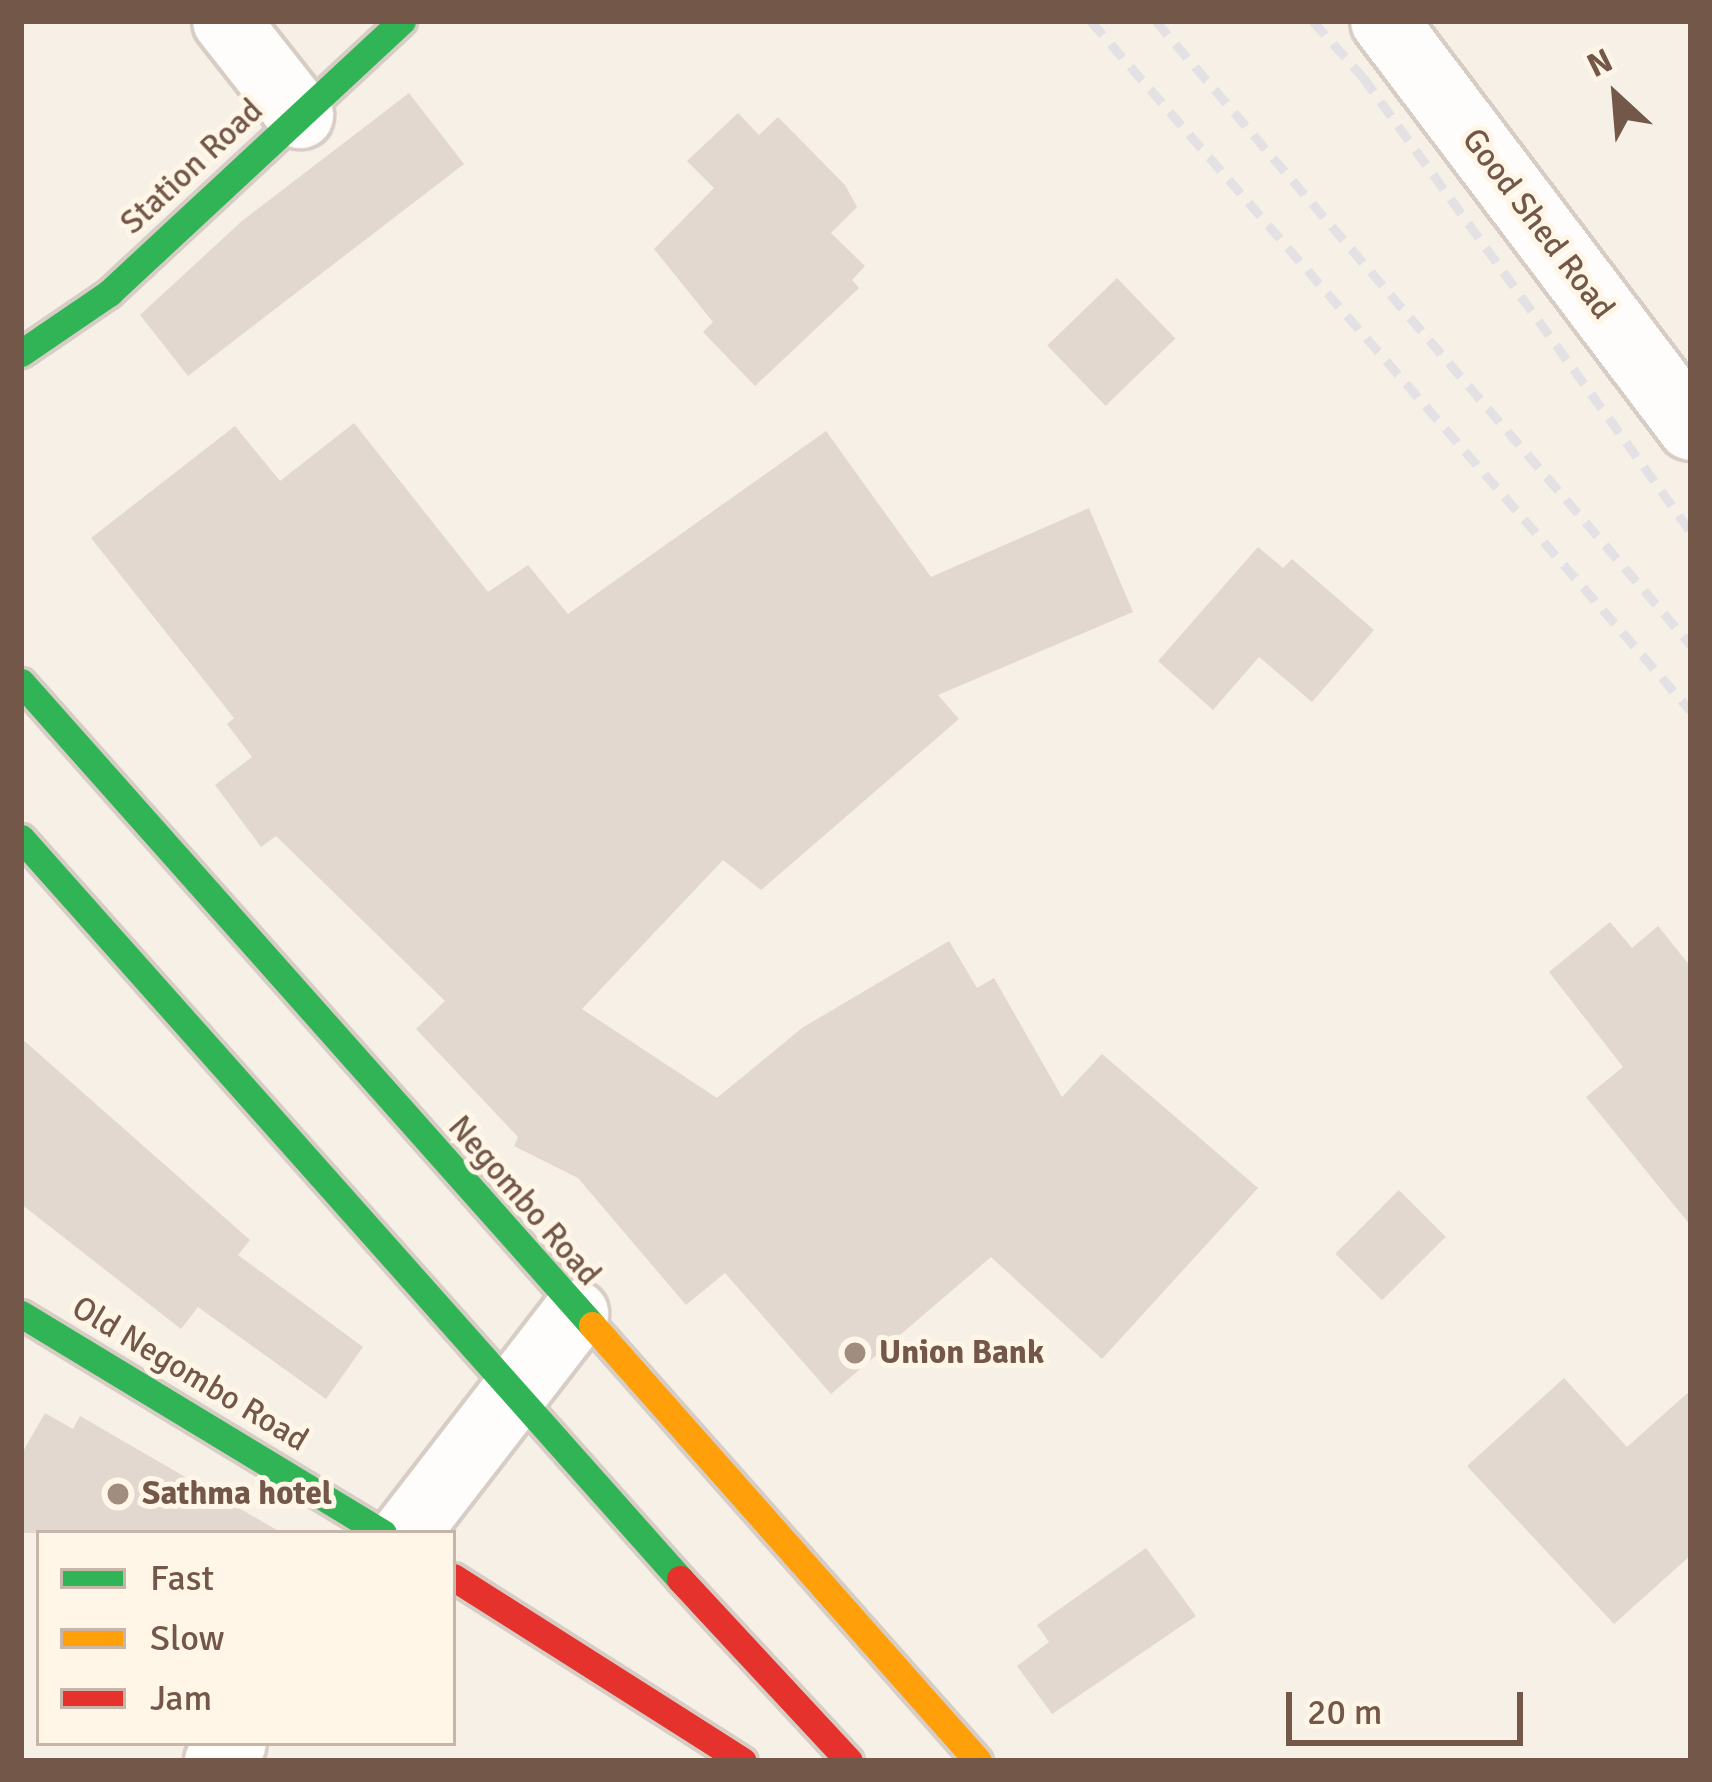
<!DOCTYPE html>
<html>
<head>
<meta charset="utf-8">
<style>
  body { margin:0 }
  #map { position:relative; width:1712px; height:1782px; overflow:hidden; background:#f6f0e7; font-family:Signika,sans-serif }
  div>[style] { position:absolute }
  .building>* { inset:0; background:#e2d8cf; transform-origin:0 0 }
  .roads { filter:drop-shadow(3px 0 #d7cdc5) drop-shadow(-3px 0 #d7cdc5) drop-shadow(0 3px #d7cdc5) drop-shadow(0 -3px #d7cdc5) }
  .street>* { height:66px; margin:-33px; padding:0 33px; transform-origin:33px; border-radius:33px; background:#fefdfb }
  .fast>* { height:27px; margin:-13.5px; padding:0 13.5px; transform-origin:13.5px; border-radius:13.5px; background:#30b455 }
  .slow>* { height:27px; margin:-13.5px; padding:0 13.5px; transform-origin:13.5px; border-radius:13.5px; background:#ff9f0a }
  .jam>* { height:27px; margin:-13.5px; padding:0 13.5px; transform-origin:13.5px; border-radius:13.5px; background:#e5322d }
  .rail>* { height:9px; margin-top:-4.5px; transform-origin:0; background:repeating-linear-gradient(90deg,#e3e1e3 0 18px,transparent 0 30px) }
  .dots>* { width:33px; height:33px; translate:-50% -50%; box-sizing:border-box; border:6px solid #fff6e7; border-radius:50% }
  span { translate:-50% -50%; white-space:nowrap; text-align:center; line-height:1.15; -webkit-text-stroke:10px #fff6e7; paint-order:stroke }
  .street-label { font-size:33px; color:#735748 }
  .poi-label { font-size:33px; color:#735748; font-weight:700 }
  .left { translate:0 -50%; text-align:left }
  .frame { position:absolute; inset:0; border:24px solid #735748; pointer-events:none }
  .legend { position:absolute; left:36px; top:1530px; width:420px; height:216px; box-sizing:border-box; background:#fff6e7; border:3px solid #c7b6a7; margin:0; padding:15px 21px; list-style:none; font-size:36px; color:#735748 }
  .legend li { display:flex; align-items:center; gap:24px; height:60px }
  .legend b { width:60px; border:3px solid #c7b6a7 }
  .north { position:absolute; left:1556px; top:36px; width:120px; height:120px; -webkit-text-stroke:9px #fff6e7; paint-order:stroke; rotate:334deg; font-size:33px; font-weight:700; line-height:48px; text-align:center; color:#735748 }
  .north::after { content:''; display:block; margin:auto; width:42px; height:54px; background:#735748; clip-path:polygon(50% 0,100% 100%,50% 72%,0 100%) }
  .scale { position:absolute; left:1286px; top:1692px; width:237px; height:54px; box-sizing:border-box; border:6px solid #735748; border-top:0; padding-left:15px; font-size:36px; line-height:42px; white-space:nowrap; color:#735748; -webkit-text-stroke:9px #fff6e7; paint-order:stroke }
</style>
</head>
<body>
<div id="map">
  <div class="building">
    <i style="clip-path:polygon(409px 93px,464px 164px,188px 376px,140px 315px,242px 221px)"></i>
    <i style="clip-path:polygon(738px 113px,759px 135px,778px 117px,845px 185px,857px 207px,831px 233px,865px 266px,852px 280px,859px 288px,755px 386px,703px 332px,713px 322px,654px 249px,714px 188px,687px 161px)"></i>
    <i style="left:1117px;top:278px;width:84px;height:97px;rotate:46deg"></i>
    <i style="clip-path:polygon(354px 423px,488px 592px,528px 565px,568px 614px,826px 431px,931px 577px,1089px 508px,1133px 612px,938px 695px,959px 719px,761px 890px,723px 860px,582px 1009px,717px 1098px,802px 1028px,949px 941px,977px 988px,994px 978px,1062px 1097px,1102px 1054px,1258px 1188px,1102px 1359px,991px 1257px,831px 1394px,725px 1273px,686px 1305px,578px 1178px,514px 1146px,518px 1137px,416px 1029px,445px 1001px,276px 836px,261px 847px,215px 785px,252px 757px,227px 724px,234px 718px,91px 538px,235px 426px,280px 481px)"></i>
    <i style="clip-path:polygon(1258px 547px,1283px 568px,1292px 559px,1374px 630px,1312px 702px,1259px 657px,1213px 710px,1158px 661px)"></i>
    <i style="clip-path:polygon(1610px 922px,1632px 948px,1658px 926px,1691px 967px,1691px 1226px,1586px 1097px,1623px 1067px,1549px 972px)"></i>
    <i style="clip-path:polygon(21px 1038px,250px 1240px,238px 1255px,363px 1347px,326px 1399px,198px 1307px,181px 1329px,21px 1204px)"></i>
    <i style="left:1399px;top:1190px;width:66px;height:90px;rotate:45deg"></i>
    <i style="clip-path:polygon(1564px 1378px,1627px 1447px,1691px 1390px,1691px 1555px,1614px 1624px,1467px 1466px)"></i>
    <i style="clip-path:polygon(45px 1413px,73px 1429px,80px 1416px,282px 1533px,21px 1533px,21px 1455px)"></i>
    <i style="clip-path:polygon(1146px 1548px,1196px 1616px,1052px 1714px,1017px 1666px,1049px 1642px,1037px 1625px)"></i>
  </div>
  <div class="roads">
    <div class="street">
      <i style="left:226px;top:21px;width:120px;rotate:51.8deg"></i>
      <i style="left:1384px;top:21px;width:509px;rotate:52.9deg"></i>
      <i style="left:406px;top:1533px;width:277px;rotate:-52.3deg"></i>
      <i style="left:218px;top:1761px;width:23px;rotate:-50deg"></i>
    </div>
    <div class="fast">
      <i style="left:21px;top:353px;width:107px;rotate:-34.3deg"></i>
      <i style="left:109px;top:293px;width:400px;rotate:-42.9deg"></i>
      <i style="left:21px;top:682px;width:860px;rotate:48.39deg"></i>
      <i style="left:21px;top:838px;width:992px;rotate:48.35deg"></i>
      <i style="left:21px;top:1314px;width:423px;rotate:31.2deg"></i>
    </div>
    <div class="slow">
      <i style="left:592px;top:1325px;width:582px;rotate:48.48deg"></i>
    </div>
    <div class="jam">
      <i style="left:453px;top:1577px;width:343px;rotate:32.4deg"></i>
      <i style="left:680px;top:1579px;width:248px;rotate:47.1deg"></i>
    </div>
  </div>
  <div class="rail">
    <i style="left:1091px;top:21px;width:914px;rotate:48.99deg"></i>
    <i style="left:1156px;top:21px;width:822px;rotate:49.39deg"></i>
    <i style="left:1313px;top:21px;width:75px;rotate:48.2deg"></i>
    <i style="left:1363px;top:77px;width:561px;rotate:54.21deg"></i>
  </div>
  <div class="dots">
    <i style="left:855px;top:1353px;background:#a18d80"></i>
    <i style="left:118px;top:1494px;background:#a18d80"></i>
  </div>
  <div class="street-label">
    <span style="left:192px;top:167px;rotate:-43deg">Station Road</span>
    <span style="left:1538px;top:224px;rotate:53deg">Good Shed Road</span>
    <span style="left:524px;top:1201px;rotate:49deg">Negombo Road</span>
    <span style="left:190px;top:1374px;rotate:31deg">Old Negombo Road</span>
  </div>
  <div class="poi-label">
    <span class="left" style="left:879px;top:1353px">Union Bank</span>
    <span class="left" style="left:142px;top:1494px">Sathma hotel</span>
  </div>
  <div class="frame"></div>
  <ul class="legend">
  <li><b style="height:15px;background:#30b455"></b>Fast</li>
  <li><b style="height:15px;background:#ff9f0a"></b>Slow</li>
  <li><b style="height:15px;background:#e5322d"></b>Jam</li>
  </ul>
  <div class="north">N</div>
  <div class="scale">20 m</div>
</div>
</body>
</html>
